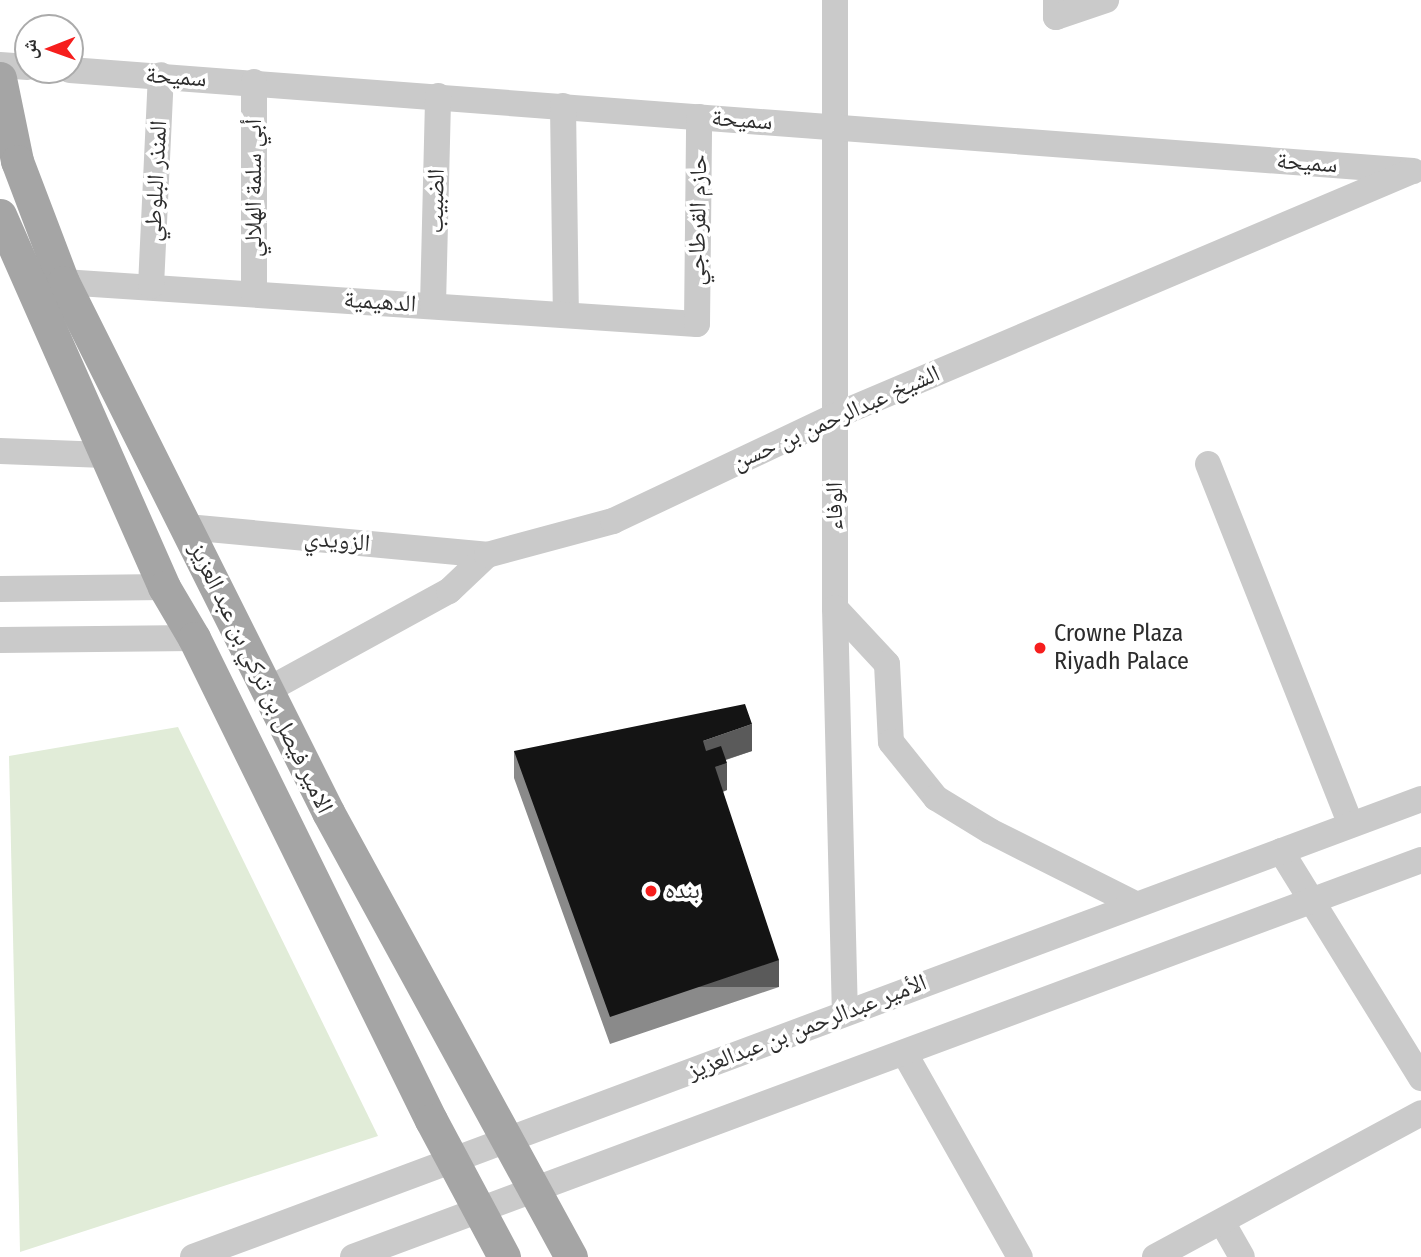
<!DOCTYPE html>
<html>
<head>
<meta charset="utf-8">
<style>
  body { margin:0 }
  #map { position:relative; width:1421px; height:1257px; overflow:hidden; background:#fff; font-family:"Fira Sans Condensed","Noto Naskh Arabic",sans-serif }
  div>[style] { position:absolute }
  .green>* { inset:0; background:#e1ecd8 }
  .minor>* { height:26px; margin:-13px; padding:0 13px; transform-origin:13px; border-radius:13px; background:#cacaca }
  .major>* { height:33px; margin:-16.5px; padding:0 16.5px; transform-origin:16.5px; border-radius:16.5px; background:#a5a5a5 }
  .wall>* { inset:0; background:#8a8a8a }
  .shaded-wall>* { inset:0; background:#5a5a5a; transform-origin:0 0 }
  .building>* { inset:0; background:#141414 }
  .dots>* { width:19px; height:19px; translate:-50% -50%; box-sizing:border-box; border:4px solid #fff; border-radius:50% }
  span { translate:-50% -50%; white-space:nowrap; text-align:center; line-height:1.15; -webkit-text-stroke:7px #fff; paint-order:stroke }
  .street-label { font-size:24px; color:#2d2d2d }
  .poi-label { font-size:24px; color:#2d2d2d }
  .left { translate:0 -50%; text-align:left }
  .north { position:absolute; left:14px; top:14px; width:70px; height:70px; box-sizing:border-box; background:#fff; border:2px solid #ababab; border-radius:50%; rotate:269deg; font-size:19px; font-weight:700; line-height:28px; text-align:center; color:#2d2d2d }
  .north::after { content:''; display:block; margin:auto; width:24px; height:32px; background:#f61e1d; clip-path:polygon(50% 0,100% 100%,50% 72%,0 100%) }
</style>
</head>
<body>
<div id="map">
  <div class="green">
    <i style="clip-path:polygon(178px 727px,378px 1136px,20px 1252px,9px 756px)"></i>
  </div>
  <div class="minor">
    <i style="left:835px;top:0;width:608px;rotate:90deg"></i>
    <i style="left:835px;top:608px;width:404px;rotate:88.6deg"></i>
    <i style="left:1056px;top:0;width:17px;rotate:90deg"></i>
    <i style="left:1056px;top:17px;width:53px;rotate:-18.8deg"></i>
    <i style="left:0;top:65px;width:28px;rotate:4deg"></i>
    <i style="left:70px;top:70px;width:1347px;rotate:4.3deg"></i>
    <i style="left:563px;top:106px;width:208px;rotate:89.2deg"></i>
    <i style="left:63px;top:282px;width:635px;rotate:3.79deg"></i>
    <i style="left:697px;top:324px;width:207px;rotate:-89.4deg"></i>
    <i style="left:151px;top:286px;width:211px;rotate:-87.3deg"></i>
    <i style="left:254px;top:293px;width:211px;rotate:-90deg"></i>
    <i style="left:433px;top:305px;width:209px;rotate:-88.6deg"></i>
    <i style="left:0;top:451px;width:105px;rotate:2.2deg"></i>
    <i style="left:1208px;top:464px;width:388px;rotate:68.4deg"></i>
    <i style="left:187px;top:527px;width:301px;rotate:5.3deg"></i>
    <i style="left:0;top:589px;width:164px;rotate:-0.7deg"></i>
    <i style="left:835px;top:608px;width:76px;rotate:47.1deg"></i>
    <i style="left:887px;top:664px;width:78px;rotate:87.1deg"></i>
    <i style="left:891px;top:742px;width:72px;rotate:51.2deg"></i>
    <i style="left:936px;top:798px;width:63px;rotate:31.4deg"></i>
    <i style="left:990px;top:831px;width:160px;rotate:26.7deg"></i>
    <i style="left:0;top:640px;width:194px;rotate:-0.6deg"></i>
    <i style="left:266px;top:691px;width:209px;rotate:-28.7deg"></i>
    <i style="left:449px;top:591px;width:52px;rotate:-43.5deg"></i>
    <i style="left:487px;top:555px;width:131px;rotate:-15.1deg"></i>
    <i style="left:613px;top:521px;width:246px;rotate:-25.3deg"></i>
    <i style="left:835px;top:416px;width:625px;rotate:-22.99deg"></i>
    <i style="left:1281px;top:851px;width:267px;rotate:58.3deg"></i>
    <i style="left:905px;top:1054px;width:233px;rotate:60.5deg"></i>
    <i style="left:1222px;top:1222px;width:40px;rotate:60.3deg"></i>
    <i style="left:193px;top:1257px;width:1311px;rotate:-20.45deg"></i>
    <i style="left:353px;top:1257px;width:1139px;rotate:-20.39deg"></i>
    <i style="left:1155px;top:1257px;width:302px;rotate:-28.4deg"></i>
  </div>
  <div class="major">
    <i style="left:0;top:78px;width:85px;rotate:78.4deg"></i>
    <i style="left:17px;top:161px;width:129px;rotate:69.2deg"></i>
    <i style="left:63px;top:282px;width:593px;rotate:63.43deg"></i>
    <i style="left:328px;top:812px;width:507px;rotate:61.36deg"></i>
    <i style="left:0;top:215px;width:407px;rotate:66.2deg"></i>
    <i style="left:164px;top:587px;width:59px;rotate:59.5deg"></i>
    <i style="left:194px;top:638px;width:537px;rotate:63.82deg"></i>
    <i style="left:431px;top:1120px;width:155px;rotate:61.9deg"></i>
  </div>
  <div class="wall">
    <i style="clip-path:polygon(514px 751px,752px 751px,726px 760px,727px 790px,723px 792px,779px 987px,610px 1044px,514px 778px)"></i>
  </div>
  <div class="shaded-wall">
    <i style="clip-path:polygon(752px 724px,752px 751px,703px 767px,703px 741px)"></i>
    <i style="clip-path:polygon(727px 763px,727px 790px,715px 794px,715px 767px)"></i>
    <i style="left:779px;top:960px;width:27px;height:178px;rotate:90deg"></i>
  </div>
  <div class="building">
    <i style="clip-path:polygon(745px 704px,752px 724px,703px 741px,706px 751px,721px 746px,727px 763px,715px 767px,779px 960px,610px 1017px,514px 751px)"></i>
  </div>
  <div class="dots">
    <i style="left:1040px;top:648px;background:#f61e1d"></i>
    <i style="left:651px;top:891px;background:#f61e1d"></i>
  </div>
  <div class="street-label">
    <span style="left:176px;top:77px;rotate:4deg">سميحة</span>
    <span style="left:742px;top:120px;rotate:4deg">سميحة</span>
    <span style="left:1307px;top:163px;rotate:4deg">سميحة</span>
    <span style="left:156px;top:181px;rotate:-87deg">المنذر البلوطي</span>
    <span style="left:254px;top:188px;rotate:-90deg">أبي سلمة الهلالي</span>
    <span style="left:436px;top:201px;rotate:-89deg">الضبيب</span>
    <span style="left:698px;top:220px;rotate:-89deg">حازم القرطاجي</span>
    <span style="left:380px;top:302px;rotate:4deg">الدهيمية</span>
    <span style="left:836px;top:418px;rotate:-24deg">الشيخ عبدالرحمن بن حسن</span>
    <span style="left:835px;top:506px;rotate:-90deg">الوفاء</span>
    <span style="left:337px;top:541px;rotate:5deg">الزويدي</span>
    <span style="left:261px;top:678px;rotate:64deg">الامير فيصل بن تركي بن عبد العزيز</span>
    <span style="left:807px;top:1027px;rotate:-21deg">الأمير عبدالرحمن بن عبدالعزيز</span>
  </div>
  <div class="poi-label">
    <span class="left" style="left:1054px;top:648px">Crowne Plaza<br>Riyadh Palace</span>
    <span class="left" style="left:665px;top:891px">بنده</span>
  </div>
  <div class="north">ش</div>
</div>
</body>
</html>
